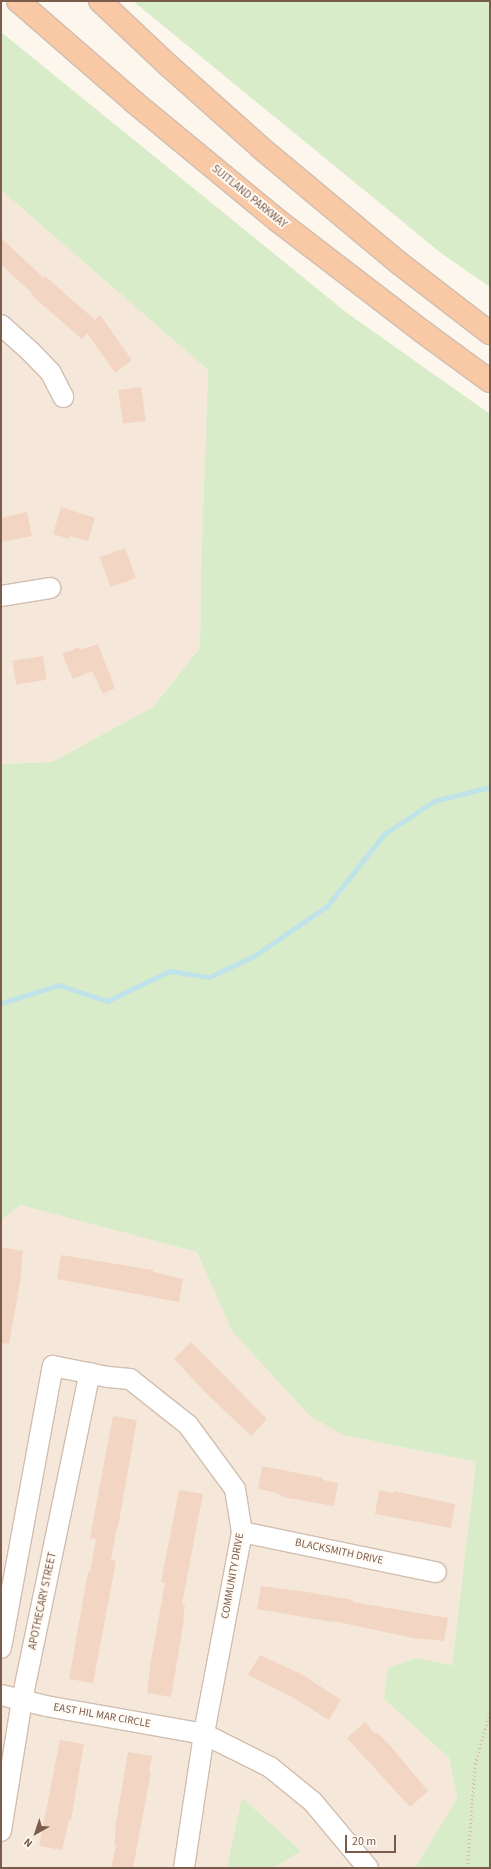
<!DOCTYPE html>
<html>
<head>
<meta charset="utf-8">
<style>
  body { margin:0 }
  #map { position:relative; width:491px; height:1869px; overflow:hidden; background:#fdf6ec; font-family:"Source Sans 3",sans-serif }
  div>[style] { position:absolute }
  .residential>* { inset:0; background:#f5e8da }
  .green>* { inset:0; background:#d8ecc9 }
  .stream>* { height:5px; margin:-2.5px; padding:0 2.5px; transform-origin:2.5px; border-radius:2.5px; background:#bfe3e8 }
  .building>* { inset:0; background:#f3d5c3; transform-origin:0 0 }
  .path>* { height:2.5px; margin-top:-1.25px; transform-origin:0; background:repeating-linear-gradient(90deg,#d9b8a5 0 1px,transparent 0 4px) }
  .roads { filter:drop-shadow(1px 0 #d1beb0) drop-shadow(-1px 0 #d1beb0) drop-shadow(0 1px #d1beb0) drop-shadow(0 -1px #d1beb0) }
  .minor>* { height:20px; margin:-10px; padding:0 10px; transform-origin:10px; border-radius:10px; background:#fff }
  .trunk>* { height:22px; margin:-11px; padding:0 11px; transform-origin:11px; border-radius:11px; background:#f9c8a4 }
  span { translate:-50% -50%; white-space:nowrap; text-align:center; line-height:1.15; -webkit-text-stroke:4px #fffaf3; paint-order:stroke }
  .street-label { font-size:11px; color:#7a5c4d }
  .frame { position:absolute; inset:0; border:2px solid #7a5c4d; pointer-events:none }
  .north { position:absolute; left:16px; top:1813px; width:40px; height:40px; -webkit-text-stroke:3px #fffaf3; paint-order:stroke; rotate:219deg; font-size:11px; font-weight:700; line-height:16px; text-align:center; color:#7a5c4d }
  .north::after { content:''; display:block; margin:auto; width:14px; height:18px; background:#7a5c4d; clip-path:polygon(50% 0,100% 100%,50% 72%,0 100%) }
  .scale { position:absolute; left:345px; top:1835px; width:51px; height:18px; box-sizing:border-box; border:2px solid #7a5c4d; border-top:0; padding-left:5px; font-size:12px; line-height:14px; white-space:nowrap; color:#7a5c4d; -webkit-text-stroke:3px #fffaf3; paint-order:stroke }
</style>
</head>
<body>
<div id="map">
  <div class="residential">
    <i style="clip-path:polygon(1px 190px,208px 370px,201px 570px,200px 648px,153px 707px,52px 762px,1px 764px)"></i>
    <i style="clip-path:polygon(20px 1205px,197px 1252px,232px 1331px,343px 1435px,476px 1462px,452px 1665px,416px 1658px,388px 1668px,384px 1699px,449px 1758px,457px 1799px,415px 1868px,1px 1868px,1px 1220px)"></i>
  </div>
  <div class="green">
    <i style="clip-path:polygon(133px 1px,490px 1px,490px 287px,441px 253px)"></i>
    <i style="clip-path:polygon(1px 32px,347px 313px,490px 414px,490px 1868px,415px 1868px,457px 1798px,449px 1758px,384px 1699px,388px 1668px,416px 1658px,452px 1665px,476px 1462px,343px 1435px,309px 1415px,232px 1331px,197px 1252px,20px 1205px,1px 1220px,1px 764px,52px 762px,153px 707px,200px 648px,201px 570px,208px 370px,1px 190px)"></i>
    <i style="clip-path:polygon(242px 1798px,301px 1851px,273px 1868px,227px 1868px)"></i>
  </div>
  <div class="stream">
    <i style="left:1px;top:1003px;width:61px;rotate:-17.2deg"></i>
    <i style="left:59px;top:985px;width:51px;rotate:18.4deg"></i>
    <i style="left:107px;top:1001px;width:70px;rotate:-25.5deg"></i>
    <i style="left:170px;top:971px;width:39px;rotate:9deg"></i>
    <i style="left:209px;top:977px;width:50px;rotate:-25deg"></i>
    <i style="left:254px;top:956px;width:88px;rotate:-34.4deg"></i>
    <i style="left:327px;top:906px;width:92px;rotate:-51.6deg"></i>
    <i style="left:384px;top:834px;width:60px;rotate:-33.4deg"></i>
    <i style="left:434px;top:801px;width:58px;rotate:-14deg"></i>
  </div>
  <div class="building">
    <i style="clip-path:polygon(1px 238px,44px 278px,45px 276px,95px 320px,100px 315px,132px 360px,115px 373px,87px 333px,82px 339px,31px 295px,32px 293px,1px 265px)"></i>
    <i style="left:141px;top:387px;width:34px;height:23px;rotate:82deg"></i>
    <i style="clip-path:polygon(61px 507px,95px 518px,88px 541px,70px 536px,69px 539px,53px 534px)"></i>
    <i style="clip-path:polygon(27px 512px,32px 536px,1px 542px,1px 518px)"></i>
    <i style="left:125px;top:548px;width:32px;height:27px;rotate:70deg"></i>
    <i style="clip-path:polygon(98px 644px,115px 688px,103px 694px,92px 671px,73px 679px,62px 654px,79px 647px,80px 650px)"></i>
    <i style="left:43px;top:656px;width:24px;height:31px;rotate:81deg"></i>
    <i style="clip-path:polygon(1px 1247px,23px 1251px,20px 1283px,9px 1344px,1px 1343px)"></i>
    <i style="clip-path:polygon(61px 1255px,153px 1270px,153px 1272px,183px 1279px,179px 1302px,57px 1279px)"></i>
    <i style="clip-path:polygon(191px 1342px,267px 1419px,251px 1436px,206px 1393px,174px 1359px)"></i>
    <i style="clip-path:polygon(113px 1416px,137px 1420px,118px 1527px,117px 1527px,111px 1560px,116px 1561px,93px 1683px,69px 1679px,88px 1572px,90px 1572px,96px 1539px,90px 1538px)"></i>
    <i style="clip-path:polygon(262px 1466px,323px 1478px,323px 1480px,338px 1483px,334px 1506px,287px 1498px,273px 1492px,258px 1489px)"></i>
    <i style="clip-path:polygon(179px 1490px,203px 1494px,182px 1604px,185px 1605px,183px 1620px,184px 1620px,171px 1697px,147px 1693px,151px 1661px,165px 1583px,161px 1582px)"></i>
    <i style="clip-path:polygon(379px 1490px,394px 1493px,394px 1491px,455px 1504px,451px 1528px,375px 1514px)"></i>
    <i style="clip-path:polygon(261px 1586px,307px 1592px,353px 1600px,353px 1602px,448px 1618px,444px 1641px,413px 1638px,333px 1621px,333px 1622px,257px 1609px)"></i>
    <i style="clip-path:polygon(260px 1655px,303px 1675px,341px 1700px,329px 1720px,290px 1696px,248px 1675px)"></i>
    <i style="clip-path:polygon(365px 1722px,375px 1734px,377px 1733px,388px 1743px,428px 1791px,410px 1807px,347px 1738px)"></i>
    <i style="clip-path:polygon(60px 1740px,84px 1744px,71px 1820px,69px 1820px,62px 1850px,39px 1846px)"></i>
    <i style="clip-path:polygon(128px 1752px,152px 1756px,149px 1772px,151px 1772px,133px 1868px,111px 1868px,116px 1845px,114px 1845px,116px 1829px,115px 1829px)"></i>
  </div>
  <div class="path">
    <i style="left:467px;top:1868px;width:104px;rotate:-85.6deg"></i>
    <i style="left:475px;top:1764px;width:54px;rotate:-73.9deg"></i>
  </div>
  <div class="roads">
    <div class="minor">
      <i style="left:1px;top:325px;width:39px;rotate:42deg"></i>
      <i style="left:30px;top:351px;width:30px;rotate:46deg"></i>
      <i style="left:51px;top:373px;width:27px;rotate:63deg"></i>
      <i style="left:1px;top:596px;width:50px;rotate:-9.3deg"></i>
      <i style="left:242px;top:1532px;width:198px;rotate:11.7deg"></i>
      <i style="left:1px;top:1648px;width:287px;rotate:-79.6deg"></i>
      <i style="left:53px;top:1366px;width:56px;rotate:11.3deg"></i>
      <i style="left:108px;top:1377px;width:22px;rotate:5deg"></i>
      <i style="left:130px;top:1379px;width:74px;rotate:38.4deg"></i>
      <i style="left:188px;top:1425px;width:79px;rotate:53.7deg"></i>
      <i style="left:235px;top:1489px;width:44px;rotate:80.8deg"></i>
      <i style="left:242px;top:1532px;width:206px;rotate:100.7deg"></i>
      <i style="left:204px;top:1734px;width:135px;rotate:98.5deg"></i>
      <i style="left:1px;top:1695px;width:46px;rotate:13.7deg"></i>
      <i style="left:46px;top:1706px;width:160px;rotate:10deg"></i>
      <i style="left:204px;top:1734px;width:74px;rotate:26.6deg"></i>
      <i style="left:270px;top:1767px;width:55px;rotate:39.1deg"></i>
      <i style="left:313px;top:1802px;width:86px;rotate:50.2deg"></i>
      <i style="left:1px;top:1831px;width:133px;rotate:-80.9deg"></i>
      <i style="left:22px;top:1700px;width:334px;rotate:-78.3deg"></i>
    </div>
    <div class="trunk">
      <i style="left:18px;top:1px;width:154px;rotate:41deg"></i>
      <i style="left:134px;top:102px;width:185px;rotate:39.5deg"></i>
      <i style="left:277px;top:220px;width:184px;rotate:37.5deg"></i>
      <i style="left:423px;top:332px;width:83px;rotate:36.2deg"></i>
      <i style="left:100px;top:1px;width:93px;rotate:43.3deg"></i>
      <i style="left:168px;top:65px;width:125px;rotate:41.7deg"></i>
      <i style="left:261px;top:148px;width:180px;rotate:39.8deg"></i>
      <i style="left:399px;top:263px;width:115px;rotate:37.6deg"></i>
    </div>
  </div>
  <div class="street-label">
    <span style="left:249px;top:197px;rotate:39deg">SUITLAND PARKWAY</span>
    <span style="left:339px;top:1552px;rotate:12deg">BLACKSMITH DRIVE</span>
    <span style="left:233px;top:1576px;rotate:-80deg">COMMUNITY DRIVE</span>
    <span style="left:43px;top:1601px;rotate:-78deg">APOTHECARY STREET</span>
    <span style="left:102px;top:1716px;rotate:10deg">EAST HIL MAR CIRCLE</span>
  </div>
  <div class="frame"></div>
  <div class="north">N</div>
  <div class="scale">20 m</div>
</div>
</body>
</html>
